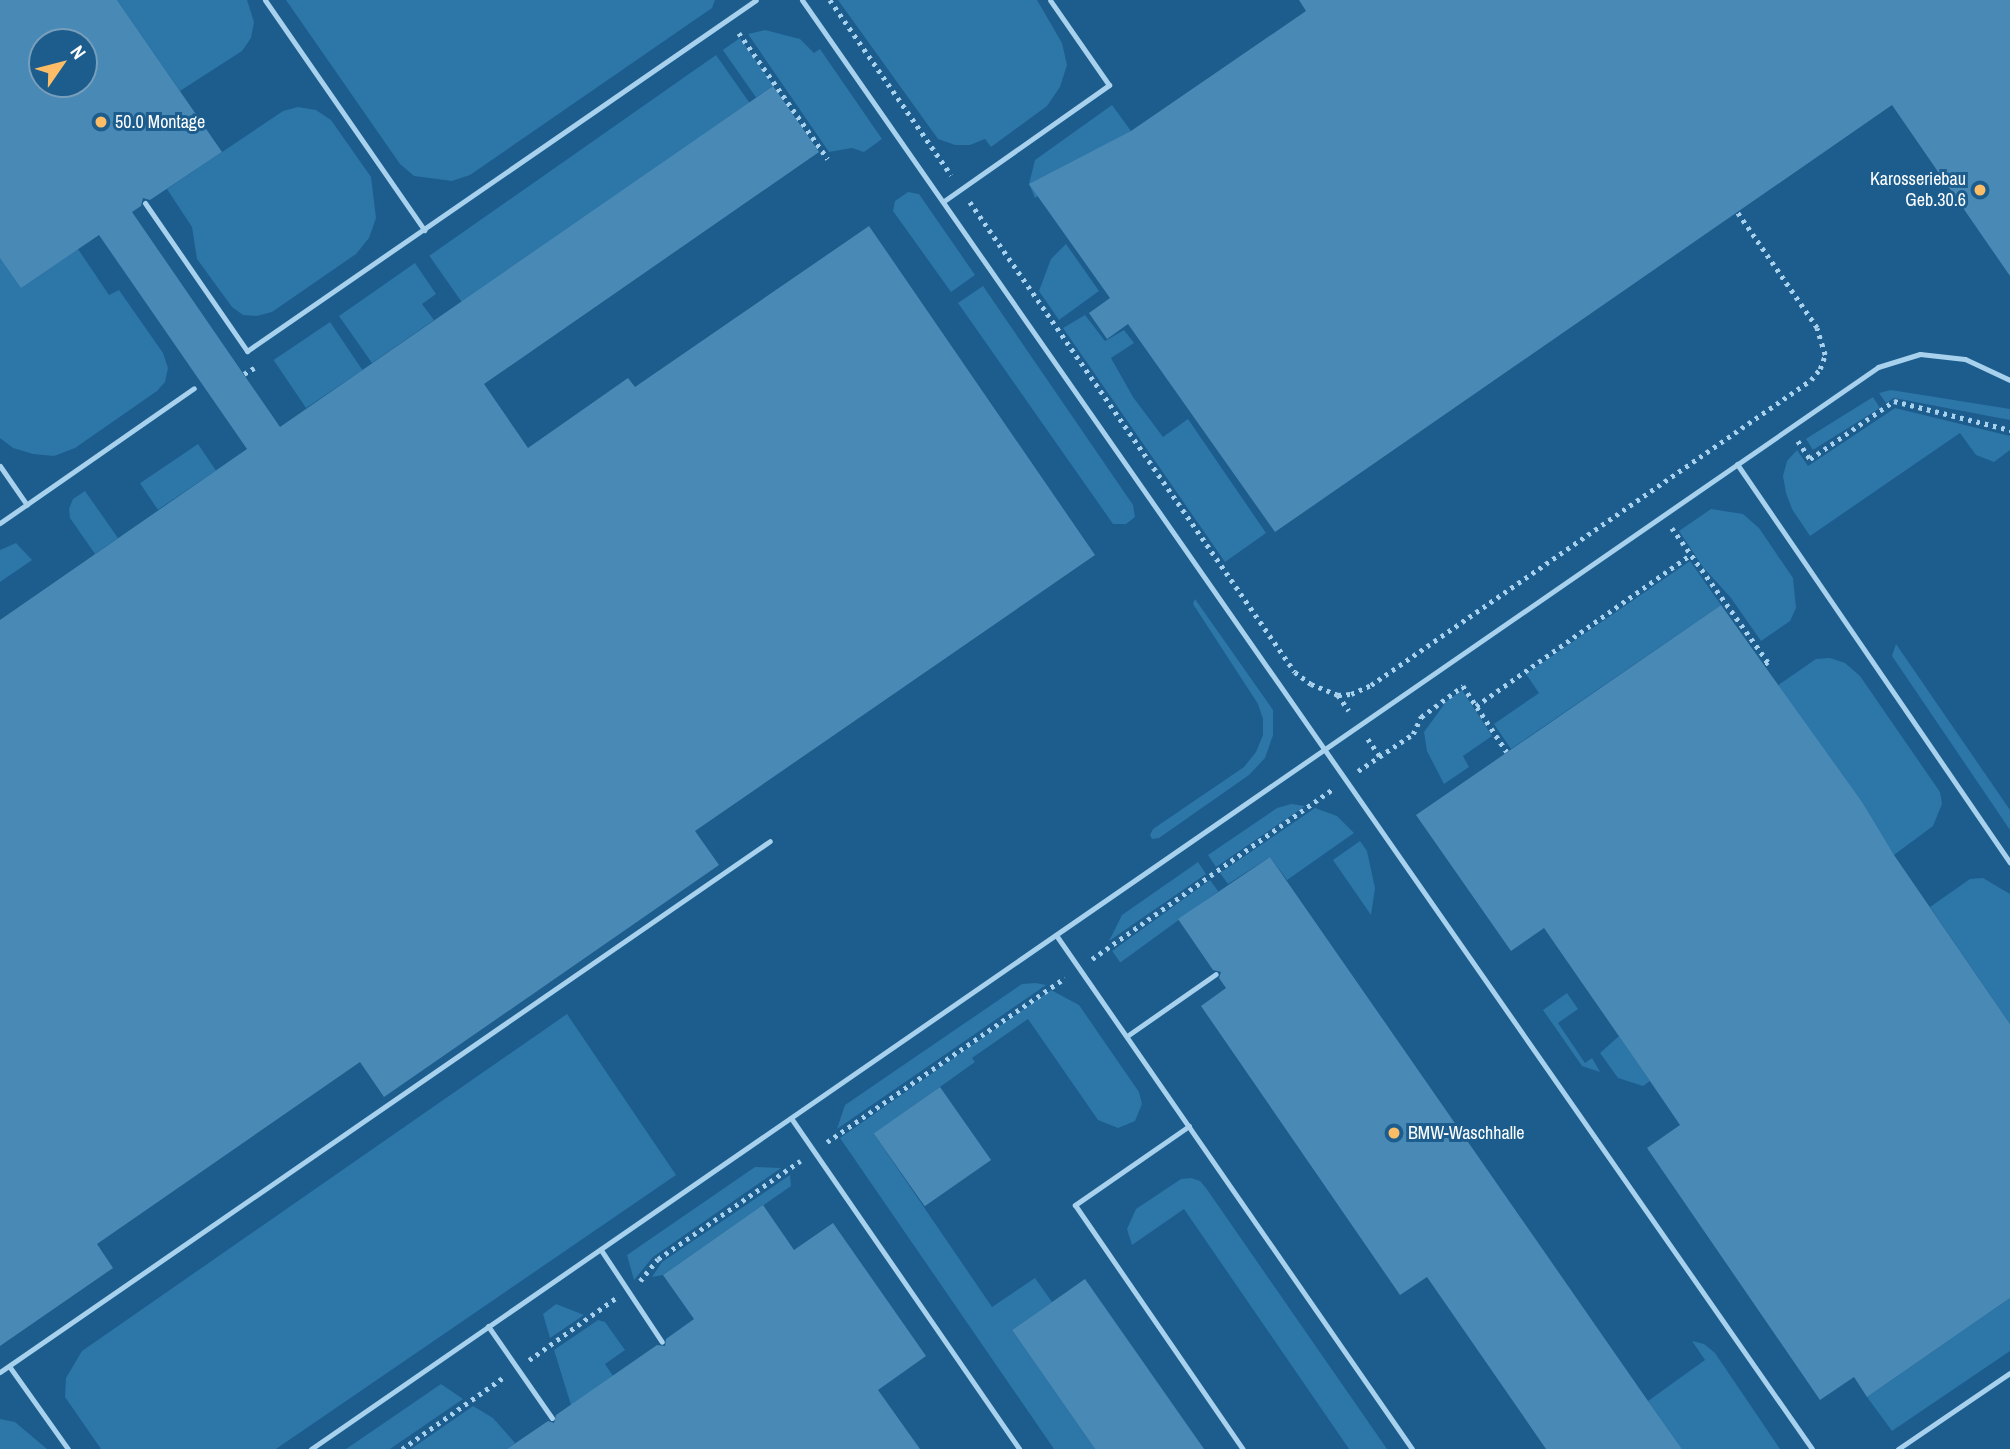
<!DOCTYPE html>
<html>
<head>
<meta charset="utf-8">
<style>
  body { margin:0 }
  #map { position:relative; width:2010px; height:1449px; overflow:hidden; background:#1c5d8d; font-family:"Archivo Narrow",sans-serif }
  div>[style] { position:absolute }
  .green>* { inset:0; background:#2c76a8; transform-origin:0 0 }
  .building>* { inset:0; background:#4989b6; transform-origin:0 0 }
  .path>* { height:4.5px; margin-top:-2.25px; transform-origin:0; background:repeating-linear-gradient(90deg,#a8d1ed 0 3.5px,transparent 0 8.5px) }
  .lane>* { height:5px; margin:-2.5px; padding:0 2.5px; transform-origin:2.5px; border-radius:2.5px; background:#a8d1ed }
  .dots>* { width:19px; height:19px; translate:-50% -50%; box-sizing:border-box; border:4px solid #1c5d8d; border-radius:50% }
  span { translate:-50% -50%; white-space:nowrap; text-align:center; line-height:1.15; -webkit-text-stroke:6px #1c5d8d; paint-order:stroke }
  .poi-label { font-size:18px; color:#fff }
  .left { translate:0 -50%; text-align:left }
  .right { translate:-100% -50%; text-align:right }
  .north { position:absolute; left:28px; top:28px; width:70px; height:70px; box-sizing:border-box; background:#1c5d8d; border:2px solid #779ebb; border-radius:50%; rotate:55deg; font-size:19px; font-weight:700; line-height:28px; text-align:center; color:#fff }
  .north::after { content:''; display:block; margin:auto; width:24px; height:32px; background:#fdbd66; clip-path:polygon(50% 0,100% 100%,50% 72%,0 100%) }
</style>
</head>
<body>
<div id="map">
  <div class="green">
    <i style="clip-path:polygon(117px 0,247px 0,254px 22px,251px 38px,242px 51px,180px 91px)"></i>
    <i style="clip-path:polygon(286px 0,715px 0,712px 8px,470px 175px,452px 181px,414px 176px,400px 164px)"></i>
    <i style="clip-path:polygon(838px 0,1037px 0,1062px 43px,1067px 65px,1060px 87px,1047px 106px,991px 147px,985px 139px,970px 145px,955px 145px,938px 139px)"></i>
    <i style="clip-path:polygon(765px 30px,800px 39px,814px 53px,820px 49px,882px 139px,864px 152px,852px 148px,829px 152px,748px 34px)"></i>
    <i style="left:740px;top:38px;width:58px;height:21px;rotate:55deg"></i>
    <i style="left:716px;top:55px;width:59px;height:350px;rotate:55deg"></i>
    <i style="clip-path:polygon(1112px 105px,1131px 131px,1035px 198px,1029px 184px,1035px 160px)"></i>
    <i style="clip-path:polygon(298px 107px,316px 110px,331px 120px,371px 177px,376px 218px,369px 238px,356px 254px,272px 312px,257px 316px,243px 315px,232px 307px,197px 259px,192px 227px,167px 189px,283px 111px)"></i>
    <i style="clip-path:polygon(908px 192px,919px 194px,975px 275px,951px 292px,893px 211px,895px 201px)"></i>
    <i style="clip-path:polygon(1066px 244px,1099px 291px,1059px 320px,1039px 291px,1051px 259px)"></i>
    <i style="clip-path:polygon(78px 249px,109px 295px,119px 290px,163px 353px,168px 368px,165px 382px,157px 391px,75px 448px,54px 456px,33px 454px,13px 448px,0 438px,0 258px)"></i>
    <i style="clip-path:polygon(415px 263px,436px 294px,422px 304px,434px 320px,372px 363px,339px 316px)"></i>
    <i style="clip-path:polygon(983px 286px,1133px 505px,1135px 517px,1126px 524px,1113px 524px,958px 303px)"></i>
    <i style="clip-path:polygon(1085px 315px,1105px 341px,1124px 330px,1134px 343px,1111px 358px,1133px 397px,1163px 437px,1188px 419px,1266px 533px,1225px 562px,1063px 328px)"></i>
    <i style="left:330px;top:322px;width:58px;height:68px;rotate:56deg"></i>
    <i style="clip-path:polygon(1891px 390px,2010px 409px,2010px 420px,1894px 398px,1886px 403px,1879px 393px)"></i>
    <i style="left:1873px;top:397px;width:13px;height:79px;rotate:58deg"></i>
    <i style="clip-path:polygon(1895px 408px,2010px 436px,2010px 450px,1994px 462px,1976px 455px,1960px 433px,1810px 536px,1792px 509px,1786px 493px,1783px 476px,1787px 461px,1797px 450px,1808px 466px)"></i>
    <i style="left:198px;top:444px;width:32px;height:70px;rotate:56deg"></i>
    <i style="clip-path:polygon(85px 491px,118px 538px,95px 554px,70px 518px,69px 509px,73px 499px)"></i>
    <i style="clip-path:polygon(1711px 509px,1743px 514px,1759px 528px,1793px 578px,1796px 608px,1790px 621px,1761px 641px,1731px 598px,1703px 567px,1679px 531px)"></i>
    <i style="clip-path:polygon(16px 543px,32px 560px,0 582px,0 550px)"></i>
    <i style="clip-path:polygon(1690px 561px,1721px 605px,1511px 749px,1494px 724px,1539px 693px,1526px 674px)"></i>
    <i style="clip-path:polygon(1195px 599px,1273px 710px,1273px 735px,1265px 758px,1249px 775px,1159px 838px,1152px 839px,1150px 835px,1153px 829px,1244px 767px,1256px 752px,1263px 735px,1263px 719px,1258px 704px,1193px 604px)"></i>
    <i style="clip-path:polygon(1896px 644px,2010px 810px,2010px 830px,1892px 656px)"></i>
    <i style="clip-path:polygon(1830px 658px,1845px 663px,1860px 676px,1940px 792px,1942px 804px,1933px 826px,1894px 855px,1777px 686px,1816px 659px)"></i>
    <i style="clip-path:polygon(1462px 690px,1492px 736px,1463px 756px,1469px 767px,1444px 784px,1427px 751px,1424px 732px,1446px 702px)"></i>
    <i style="clip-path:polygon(1291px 804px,1305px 806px,1216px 867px,1208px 855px,1277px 808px)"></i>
    <i style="clip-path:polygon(1315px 808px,1337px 816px,1354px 833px,1287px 880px,1270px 857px,1228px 884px,1220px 873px)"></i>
    <i style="clip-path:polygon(1360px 841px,1367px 851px,1375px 888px,1371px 915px,1333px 860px)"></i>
    <i style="clip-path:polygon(1198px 862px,1206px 874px,1109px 941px,1122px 915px)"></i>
    <i style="clip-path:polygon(1983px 878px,2010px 894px,2010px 1024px,1930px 907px,1970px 879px)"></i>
    <i style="left:1210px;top:880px;width:14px;height:121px;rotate:54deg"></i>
    <i style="clip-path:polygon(1036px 983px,1046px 985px,837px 1129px,845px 1105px,1022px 984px)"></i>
    <i style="clip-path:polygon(1051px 990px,1079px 1005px,1139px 1092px,1142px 1104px,1135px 1121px,1118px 1128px,1098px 1120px,1028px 1019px,972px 1058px,975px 1062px,874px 1134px,992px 1307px,1035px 1278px,1052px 1302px,1012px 1330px,1095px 1449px,1054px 1449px,840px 1138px)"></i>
    <i style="clip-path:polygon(1567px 993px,1578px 1009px,1558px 1023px,1585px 1063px,1592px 1058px,1600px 1072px,1582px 1066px,1543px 1010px)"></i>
    <i style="clip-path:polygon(567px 1014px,676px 1175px,276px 1449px,101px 1449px,65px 1397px,66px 1378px,82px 1351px)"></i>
    <i style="clip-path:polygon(1619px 1036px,1650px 1081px,1643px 1086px,1618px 1078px,1600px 1053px)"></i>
    <i style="clip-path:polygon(755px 1167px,781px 1168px,653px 1257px,634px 1280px,627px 1255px)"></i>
    <i style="clip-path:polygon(790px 1175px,791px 1186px,663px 1275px,652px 1277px,662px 1262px)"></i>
    <i style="clip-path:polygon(1191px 1178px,1200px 1181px,1206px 1188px,1387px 1449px,1349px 1449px,1184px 1209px,1132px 1245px,1127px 1229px,1136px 1209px,1181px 1179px)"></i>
    <i style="clip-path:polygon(2010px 1298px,2010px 1351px,1892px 1431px,1867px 1397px)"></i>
    <i style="clip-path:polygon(556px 1304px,584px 1315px,550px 1338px,543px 1314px)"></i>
    <i style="clip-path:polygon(598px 1320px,605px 1322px,625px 1350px,605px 1364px,613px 1376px,571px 1405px,554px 1350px)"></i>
    <i style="clip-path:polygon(1692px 1341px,1704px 1344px,1715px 1353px,1780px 1449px,1682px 1449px,1648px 1401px,1705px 1360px)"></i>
    <i style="clip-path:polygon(441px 1384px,463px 1399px,390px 1449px,346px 1449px)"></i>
    <i style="clip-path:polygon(473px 1406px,493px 1418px,515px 1443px,507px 1449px,411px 1449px)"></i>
    <i style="clip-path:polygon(0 1419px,15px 1422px,47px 1449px,0 1449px)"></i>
  </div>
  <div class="building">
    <i style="clip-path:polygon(evenodd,0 0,117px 0,222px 152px,150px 200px,143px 198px,141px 206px,132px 212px,280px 427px,773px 86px,819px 152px,484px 384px,528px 448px,628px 378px,635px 387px,869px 226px,1095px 555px,695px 831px,719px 865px,384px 1097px,360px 1062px,97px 1244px,113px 1268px,0 1346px,0 620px,247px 449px,99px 235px,21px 288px,0 258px,0 0,42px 42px,84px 42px,84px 84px,42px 84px,42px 42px)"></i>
    <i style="clip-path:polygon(1299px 0,2010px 0,2010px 276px,1892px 105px,1275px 532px,1128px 324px,1107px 339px,1089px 313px,1110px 298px,1029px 184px,1131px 131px,1306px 11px)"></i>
    <i style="clip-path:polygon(1721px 605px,1862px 802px,1894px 855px,2010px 1024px,2010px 1298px,1867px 1397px,1854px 1377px,1820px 1400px,1647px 1148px,1680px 1125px,1650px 1081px,1544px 928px,1511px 951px,1416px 815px)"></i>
    <i style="clip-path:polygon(1270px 857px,1648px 1401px,1682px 1449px,1546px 1449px,1427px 1277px,1400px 1295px,1201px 1006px,1226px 988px,1219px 978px,1221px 972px,1213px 970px,1178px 919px)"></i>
    <i style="left:940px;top:1087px;width:89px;height:81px;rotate:55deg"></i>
    <i style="clip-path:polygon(763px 1205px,794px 1250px,833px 1223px,926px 1356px,878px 1390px,920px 1449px,507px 1449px,548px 1421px,554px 1423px,556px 1415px,657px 1345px,665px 1346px,666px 1339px,694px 1319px,663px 1275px)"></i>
    <i style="clip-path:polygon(1085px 1279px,1204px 1449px,1095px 1449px,1012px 1330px)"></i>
  </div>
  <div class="path">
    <i style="left:830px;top:0;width:213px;rotate:55.3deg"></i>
    <i style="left:739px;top:33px;width:154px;rotate:54.8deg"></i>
    <i style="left:970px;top:202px;width:571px;rotate:55.34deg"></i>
    <i style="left:1295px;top:672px;width:20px;rotate:37deg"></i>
    <i style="left:1311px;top:684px;width:29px;rotate:22deg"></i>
    <i style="left:1338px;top:695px;width:13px;rotate:-4deg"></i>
    <i style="left:1351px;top:694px;width:22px;rotate:-24deg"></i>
    <i style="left:1371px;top:685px;width:535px;rotate:-34.73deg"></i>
    <i style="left:1811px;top:380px;width:14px;rotate:-51deg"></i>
    <i style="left:1820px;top:369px;width:15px;rotate:-70deg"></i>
    <i style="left:1825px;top:355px;width:28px;rotate:-107deg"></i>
    <i style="left:1817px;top:328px;width:141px;rotate:-124.6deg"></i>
    <i style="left:244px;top:374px;width:12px;rotate:-31deg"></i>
    <i style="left:1798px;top:441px;width:22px;rotate:56deg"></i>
    <i style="left:1810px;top:459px;width:102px;rotate:-34.6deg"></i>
    <i style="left:1894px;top:401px;width:120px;rotate:14deg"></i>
    <i style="left:1672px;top:528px;width:165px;rotate:54.4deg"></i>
    <i style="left:1768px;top:662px;width:6px;rotate:141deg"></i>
    <i style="left:1338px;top:695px;width:19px;rotate:55deg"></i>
    <i style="left:1476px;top:706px;width:262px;rotate:-35.2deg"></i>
    <i style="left:1368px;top:739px;width:21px;rotate:55deg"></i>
    <i style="left:1358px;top:771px;width:66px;rotate:-33.9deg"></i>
    <i style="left:1413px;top:734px;width:19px;rotate:-65deg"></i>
    <i style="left:1421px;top:717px;width:52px;rotate:-36.4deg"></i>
    <i style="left:1463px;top:686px;width:79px;rotate:56.3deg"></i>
    <i style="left:1092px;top:959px;width:296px;rotate:-35.2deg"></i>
    <i style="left:827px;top:1142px;width:289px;rotate:-34.6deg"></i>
    <i style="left:640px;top:1281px;width:28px;rotate:-51deg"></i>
    <i style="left:658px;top:1259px;width:173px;rotate:-34.6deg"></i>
    <i style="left:529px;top:1360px;width:107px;rotate:-35.5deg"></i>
    <i style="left:402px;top:1449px;width:125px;rotate:-35.2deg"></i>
  </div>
  <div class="lane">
    <i style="left:265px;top:0;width:280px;rotate:55.3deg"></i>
    <i style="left:802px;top:0;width:1766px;rotate:55.12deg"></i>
    <i style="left:944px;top:201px;width:202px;rotate:-35.1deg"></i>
    <i style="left:1109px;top:85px;width:103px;rotate:-124.8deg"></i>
    <i style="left:145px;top:203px;width:180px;rotate:55.4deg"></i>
    <i style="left:247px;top:351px;width:618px;rotate:-34.59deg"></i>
    <i style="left:1737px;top:464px;width:483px;rotate:55.6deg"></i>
    <i style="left:0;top:466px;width:47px;rotate:55.3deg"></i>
    <i style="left:0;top:523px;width:236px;rotate:-34.8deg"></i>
    <i style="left:1056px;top:935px;width:625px;rotate:55.29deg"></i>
    <i style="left:1127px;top:1036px;width:108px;rotate:-34.9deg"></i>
    <i style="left:791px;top:1118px;width:402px;rotate:55.4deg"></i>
    <i style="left:1189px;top:1126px;width:139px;rotate:145.3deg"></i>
    <i style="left:1075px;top:1205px;width:296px;rotate:55.5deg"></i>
    <i style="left:601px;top:1250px;width:110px;rotate:56.5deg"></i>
    <i style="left:488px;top:1326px;width:112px;rotate:55.2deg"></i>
    <i style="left:9px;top:1366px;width:102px;rotate:54.6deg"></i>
    <i style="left:0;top:1372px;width:935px;rotate:-34.59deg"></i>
    <i style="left:311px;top:1449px;width:1904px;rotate:-34.62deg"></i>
    <i style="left:1878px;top:367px;width:44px;rotate:-17.2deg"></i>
    <i style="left:1920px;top:354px;width:45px;rotate:6.3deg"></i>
    <i style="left:1965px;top:359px;width:50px;rotate:25deg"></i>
    <i style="left:1898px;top:1449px;width:135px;rotate:-34.2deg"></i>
  </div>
  <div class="dots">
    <i style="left:101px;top:122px;background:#fdbd66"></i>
    <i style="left:1980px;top:190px;background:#fdbd66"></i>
    <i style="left:1394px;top:1133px;background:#fdbd66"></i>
  </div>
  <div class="poi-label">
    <span class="left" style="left:115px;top:122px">50.0 Montage</span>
    <span class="right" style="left:1966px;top:190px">Karosseriebau<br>Geb.30.6</span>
    <span class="left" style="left:1408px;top:1133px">BMW-Waschhalle</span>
  </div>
  <div class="north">N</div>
</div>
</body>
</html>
